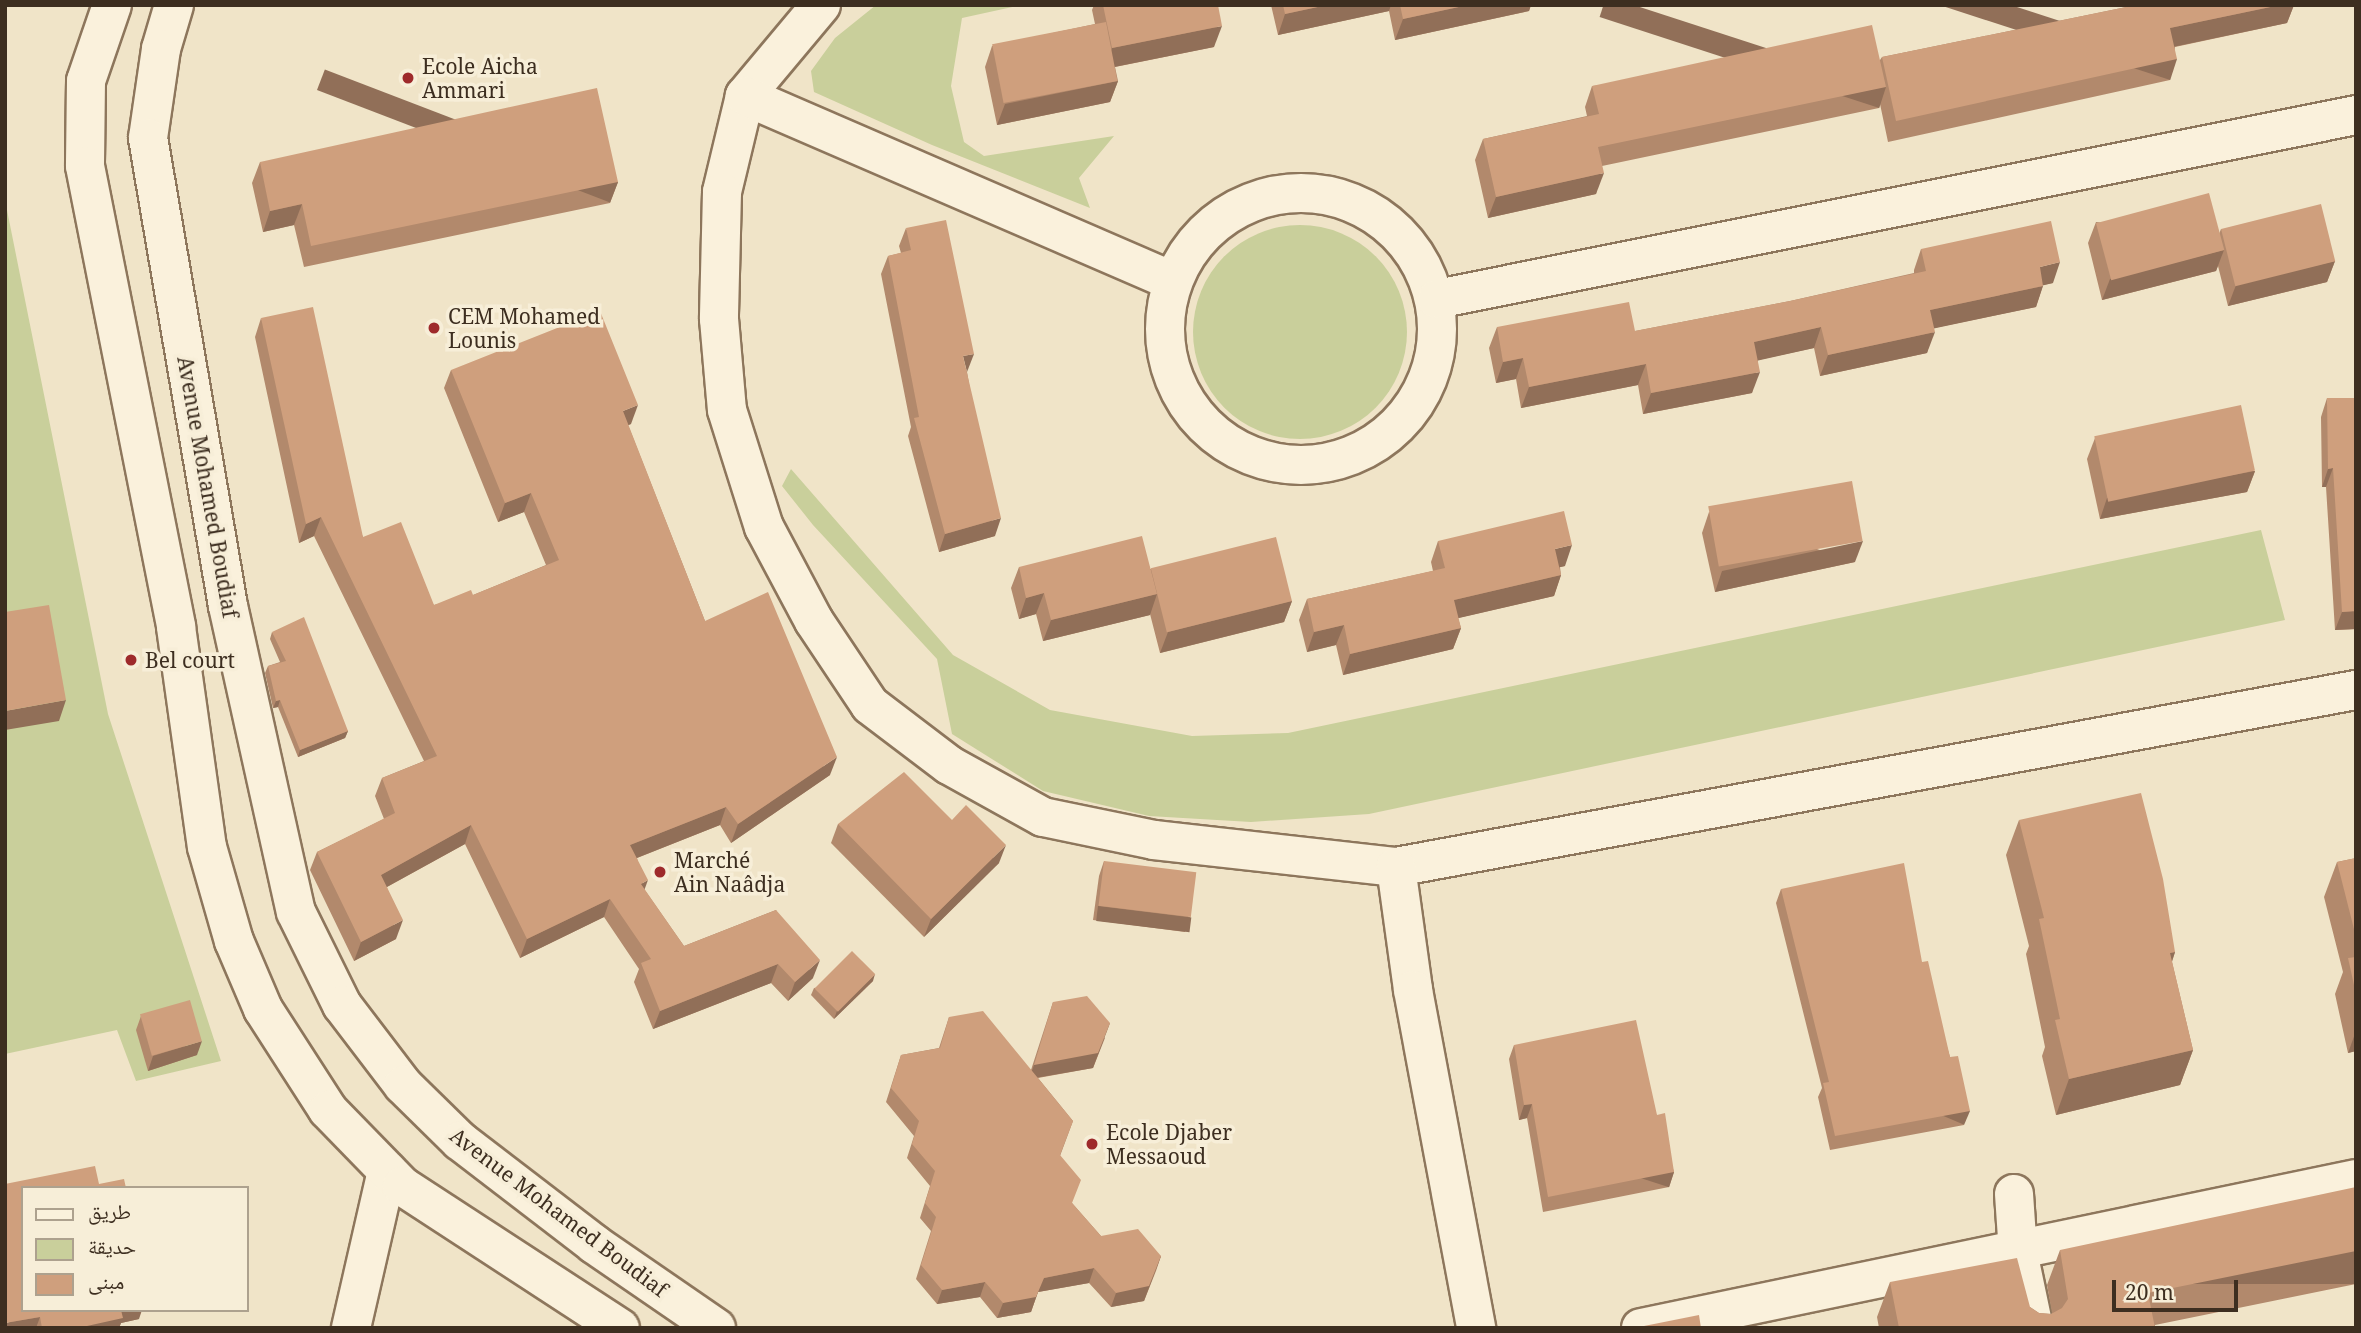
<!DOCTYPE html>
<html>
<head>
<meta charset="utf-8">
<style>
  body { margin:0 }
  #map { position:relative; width:2361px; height:1333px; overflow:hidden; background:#f0e4c8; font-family:"Noto Serif","Noto Naskh Arabic",serif }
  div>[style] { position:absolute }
  .green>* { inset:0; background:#c9cf9b }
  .round { border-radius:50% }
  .roads { filter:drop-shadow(2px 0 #8d765c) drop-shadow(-2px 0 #8d765c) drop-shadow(0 2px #8d765c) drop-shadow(0 -2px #8d765c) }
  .minor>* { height:38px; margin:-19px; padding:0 19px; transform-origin:19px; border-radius:19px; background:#faf1dc }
  .minor>.ring { margin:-19px; padding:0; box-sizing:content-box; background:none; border:38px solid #faf1dc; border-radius:50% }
  .secondary>* { height:38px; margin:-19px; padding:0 19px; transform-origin:19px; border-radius:19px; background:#faf1dc }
  .wall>* { inset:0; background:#b2896c }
  .shaded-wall>* { inset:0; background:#916f58; transform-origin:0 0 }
  .building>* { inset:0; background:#cf9f7d; transform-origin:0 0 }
  .dots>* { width:19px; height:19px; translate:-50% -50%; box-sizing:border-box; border:4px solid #f7eed8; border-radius:50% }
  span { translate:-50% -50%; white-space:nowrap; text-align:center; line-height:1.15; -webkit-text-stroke:7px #f7eed8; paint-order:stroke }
  .poi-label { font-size:21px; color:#3d2e20 }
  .left { translate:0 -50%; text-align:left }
  .street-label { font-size:21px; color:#3d2e20 }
  .frame { position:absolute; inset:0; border:7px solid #3d2e20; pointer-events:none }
  .legend { position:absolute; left:21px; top:1186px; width:228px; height:126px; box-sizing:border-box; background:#f7eed8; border:2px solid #ada18e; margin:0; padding:9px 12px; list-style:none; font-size:21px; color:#3d2e20 }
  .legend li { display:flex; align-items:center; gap:14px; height:35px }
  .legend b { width:35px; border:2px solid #ada18e }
  .scale { position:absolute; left:2112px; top:1280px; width:126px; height:32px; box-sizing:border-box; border:4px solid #3d2e20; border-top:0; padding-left:9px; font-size:21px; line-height:24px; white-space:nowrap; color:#3d2e20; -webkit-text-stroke:5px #f7eed8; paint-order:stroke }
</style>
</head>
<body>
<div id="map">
  <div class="green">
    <i style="clip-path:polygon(876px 5px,1022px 5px,962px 18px,951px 86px,964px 142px,984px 156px,1114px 136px,1079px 178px,1090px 208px,932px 145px,814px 92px,811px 71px,835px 38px)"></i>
    <i style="clip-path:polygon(5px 200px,108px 714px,221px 1061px,136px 1081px,117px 1030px,5px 1054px)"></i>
    <i class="round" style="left:1193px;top:225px;width:214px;height:214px"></i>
    <i style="clip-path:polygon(791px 469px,953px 655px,1050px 710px,1192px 736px,1288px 733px,2261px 530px,2285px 620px,1369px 814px,1251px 822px,1149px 816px,1043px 791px,952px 734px,937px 659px,813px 525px,782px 486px)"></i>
  </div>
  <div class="roads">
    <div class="minor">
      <i style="left:821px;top:5px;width:119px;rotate:129.9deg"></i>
      <i style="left:745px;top:96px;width:99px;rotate:103.5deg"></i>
      <i style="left:722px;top:192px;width:127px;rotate:91.4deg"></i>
      <i style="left:719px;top:319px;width:91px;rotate:85deg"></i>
      <i style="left:727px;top:410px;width:123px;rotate:72.5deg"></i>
      <i style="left:764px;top:527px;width:106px;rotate:62deg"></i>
      <i style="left:814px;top:621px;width:101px;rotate:56.3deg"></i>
      <i style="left:870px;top:705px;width:99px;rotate:37.2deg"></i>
      <i style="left:949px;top:765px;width:107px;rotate:29deg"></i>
      <i style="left:1043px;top:817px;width:113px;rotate:11.7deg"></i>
      <i style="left:1154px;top:840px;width:244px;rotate:6.4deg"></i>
      <i style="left:1396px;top:867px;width:976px;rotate:-10.45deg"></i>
      <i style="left:745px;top:96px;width:464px;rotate:23.4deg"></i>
      <i class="ring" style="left:1165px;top:193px;width:234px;height:234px"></i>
      <i style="left:1437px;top:299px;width:937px;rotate:-11.32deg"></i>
      <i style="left:1396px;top:867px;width:124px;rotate:82.1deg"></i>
      <i style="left:1413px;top:990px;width:344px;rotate:79.4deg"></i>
      <i style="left:2014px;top:1194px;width:58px;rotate:86.1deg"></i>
      <i style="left:2018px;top:1252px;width:78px;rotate:78.1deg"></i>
      <i style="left:351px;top:1328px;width:161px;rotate:-77.1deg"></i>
      <i style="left:1641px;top:1328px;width:730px;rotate:-11.77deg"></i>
    </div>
    <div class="secondary">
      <i style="left:112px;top:5px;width:80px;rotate:108.9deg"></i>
      <i style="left:86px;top:81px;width:85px;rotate:90.7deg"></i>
      <i style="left:85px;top:166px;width:470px;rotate:78.8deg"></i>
      <i style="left:176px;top:627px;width:222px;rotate:82deg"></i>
      <i style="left:207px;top:847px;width:98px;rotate:74deg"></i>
      <i style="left:234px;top:941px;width:74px;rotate:66.9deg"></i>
      <i style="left:263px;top:1009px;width:120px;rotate:57.2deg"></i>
      <i style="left:328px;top:1110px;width:106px;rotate:45.8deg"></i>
      <i style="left:402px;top:1186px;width:260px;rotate:33.1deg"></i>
      <i style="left:174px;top:5px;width:46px;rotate:106.5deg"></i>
      <i style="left:161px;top:49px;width:90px;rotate:98.3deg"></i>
      <i style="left:148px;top:138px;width:475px;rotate:80.3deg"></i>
      <i style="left:228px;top:606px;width:313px;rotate:77.5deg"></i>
      <i style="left:296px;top:912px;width:104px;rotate:63.7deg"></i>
      <i style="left:342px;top:1005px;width:101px;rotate:52.7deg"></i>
      <i style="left:403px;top:1085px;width:80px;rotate:44.5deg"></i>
      <i style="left:460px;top:1141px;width:169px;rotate:37.5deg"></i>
      <i style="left:594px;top:1244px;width:148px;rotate:34.5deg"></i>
    </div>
  </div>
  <div class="wall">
    <i style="clip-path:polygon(1094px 5px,1218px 5px,1214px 47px,1115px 67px,1118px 81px,1110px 102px,997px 125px,985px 67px,992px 46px,1095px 24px,1092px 10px)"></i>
    <i style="clip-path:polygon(1271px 5px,1531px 5px,1529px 11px,1395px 40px,1389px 11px,1278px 35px)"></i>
    <i style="clip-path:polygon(2136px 5px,2294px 5px,2287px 23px,2175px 47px,2170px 80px,1888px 142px,1880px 104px,1879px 108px,1602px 166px,1596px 194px,1488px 218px,1475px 160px,1483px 139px,1587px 116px,1585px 107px,1592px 86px,1880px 60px,1882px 57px)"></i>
    <i style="clip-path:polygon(260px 162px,618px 182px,610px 203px,304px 267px,294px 225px,263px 232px,252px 183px)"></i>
    <i style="clip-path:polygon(2096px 222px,2219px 234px,2221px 229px,2335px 261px,2327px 282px,2228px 306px,2218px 266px,2216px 271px,2102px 300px,2088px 243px)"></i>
    <i style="clip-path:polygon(906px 228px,967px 372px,995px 536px,939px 552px,908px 436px,911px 427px,881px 274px,888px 256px,901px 253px,899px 246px)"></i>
    <i style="clip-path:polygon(1921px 249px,2053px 283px,2043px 285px,2036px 307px,1934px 328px,1927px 353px,1820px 376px,1814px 348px,1758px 360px,1752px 393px,1643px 414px,1638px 385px,1521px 408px,1516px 379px,1496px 383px,1489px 348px,1497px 327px,1635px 331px,1790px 301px,1914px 273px,1914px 270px)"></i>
    <i style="clip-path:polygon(261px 318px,363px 537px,434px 605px,473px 595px,546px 565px,524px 512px,498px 522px,444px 388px,451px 370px,631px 424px,628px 425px,705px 621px,830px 775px,731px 843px,720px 825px,637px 858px,644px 889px,684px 946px,776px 910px,813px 978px,788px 1001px,771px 983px,653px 1029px,634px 982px,639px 969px,604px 917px,520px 958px,465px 844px,387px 887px,396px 939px,354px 961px,310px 870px,317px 852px,384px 819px,375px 796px,382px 778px,424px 761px,314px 536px,299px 543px,255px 337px)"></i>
    <i style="clip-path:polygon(2327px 398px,2356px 629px,2335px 630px,2326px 487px,2322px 487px,2321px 417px)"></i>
    <i style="clip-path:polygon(2095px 438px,2255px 471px,2247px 492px,2100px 519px,2087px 459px)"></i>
    <i style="clip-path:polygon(1709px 512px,1855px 562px,1715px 592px,1702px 533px)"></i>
    <i style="clip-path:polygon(1438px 541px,1565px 566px,1560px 567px,1561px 575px,1554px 596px,1458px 618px,1461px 628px,1453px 649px,1343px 675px,1336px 645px,1307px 652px,1299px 620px,1307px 599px,1433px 571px,1431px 562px)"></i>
    <i style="clip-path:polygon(1019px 567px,1151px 569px,1292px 601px,1284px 622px,1160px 653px,1150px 614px,1150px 615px,1043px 641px,1036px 614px,1019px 619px,1011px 588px)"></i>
    <i style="clip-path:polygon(272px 632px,348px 731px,345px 738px,298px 757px,278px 707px,273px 708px,265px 673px,268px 666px,280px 662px,270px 639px)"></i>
    <i style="clip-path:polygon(952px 820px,999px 863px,924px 937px,831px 843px,838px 824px)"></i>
    <i style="clip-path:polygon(2019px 820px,2175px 952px,2172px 962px,2193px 1050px,2180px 1085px,2056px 1115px,2042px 1056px,2045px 1047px,2026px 954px,2029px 946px,2006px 855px)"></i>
    <i style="clip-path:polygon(2356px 858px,2356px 1051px,2348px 1053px,2335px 994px,2343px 972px,2324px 897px,2337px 862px)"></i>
    <i style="clip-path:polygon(1104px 861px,1191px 918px,1185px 932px,1093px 920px,1099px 876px)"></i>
    <i style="clip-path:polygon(1781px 889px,1922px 962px,1950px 1057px,1964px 1125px,1830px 1150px,1818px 1097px,1822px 1088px,1776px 903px)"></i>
    <i style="clip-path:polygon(873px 981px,834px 1019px,811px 995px,814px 988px)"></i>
    <i style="clip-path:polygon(1053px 1002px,1105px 1038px,1093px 1068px,1038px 1078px,1073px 1121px,1060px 1156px,1072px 1203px,1101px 1236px,1161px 1256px,1156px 1271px,1144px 1301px,1111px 1307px,1089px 1283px,1038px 1292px,1031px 1312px,997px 1318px,980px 1297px,937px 1304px,916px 1279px,931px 1231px,920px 1218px,930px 1186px,907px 1158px,914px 1136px,886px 1102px,901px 1055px,939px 1048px,949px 1017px,1031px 1070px)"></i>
    <i style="clip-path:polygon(141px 1016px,197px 1055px,148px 1071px,136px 1030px)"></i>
    <i style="clip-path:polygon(1514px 1045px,1657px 1115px,1674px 1172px,1669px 1187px,1543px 1212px,1527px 1118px,1519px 1120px,1509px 1059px)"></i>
    <i style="clip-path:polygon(99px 1184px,139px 1319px,121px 1323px,119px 1328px,5px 1328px)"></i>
    <i style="clip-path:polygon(2060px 1250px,2356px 1284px,2155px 1325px,2155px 1328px,1879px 1328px,1877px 1317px,1890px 1282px,2030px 1307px,2039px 1313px,2051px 1314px,2052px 1313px,2047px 1285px)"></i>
  </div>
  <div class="shaded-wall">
    <i style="clip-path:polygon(1327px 5px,1391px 5px,1389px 11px,1278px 35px,1285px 14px)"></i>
    <i style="clip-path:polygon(1468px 5px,1531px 5px,1529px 11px,1395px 40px,1403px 19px)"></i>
    <i style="clip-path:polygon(2280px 5px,2294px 5px,2287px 23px,2163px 49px,2170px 28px)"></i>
    <i style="clip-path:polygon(1222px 26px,1214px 47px,1104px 69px,1112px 48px)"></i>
    <i style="left:2177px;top:59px;width:22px;height:288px;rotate:108deg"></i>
    <i style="clip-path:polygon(1118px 81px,1110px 102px,997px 125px,1005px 104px)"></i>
    <i style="left:1886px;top:87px;width:22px;height:294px;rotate:108deg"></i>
    <i style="clip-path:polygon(1604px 173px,1596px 194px,1488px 218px,1496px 197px)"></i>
    <i style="left:618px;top:182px;width:22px;height:314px;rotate:111deg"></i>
    <i style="clip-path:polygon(302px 204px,294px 225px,263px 232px,270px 211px)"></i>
    <i style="clip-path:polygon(2224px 250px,2216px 271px,2102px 300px,2110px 279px)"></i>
    <i style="clip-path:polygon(2335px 261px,2327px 282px,2228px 306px,2236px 285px)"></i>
    <i style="clip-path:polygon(2060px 262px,2053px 283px,2032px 288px,2040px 267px)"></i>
    <i style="clip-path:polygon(2043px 286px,2036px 307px,1922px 331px,1930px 310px)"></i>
    <i style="clip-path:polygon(1821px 327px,1814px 348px,1747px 363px,1754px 342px)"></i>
    <i style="clip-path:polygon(1935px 332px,1927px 353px,1820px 376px,1828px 355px)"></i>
    <i style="clip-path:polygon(974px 354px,967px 372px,963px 356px)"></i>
    <i style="clip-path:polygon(1523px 358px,1516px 379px,1496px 383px,1503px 362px)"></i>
    <i style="clip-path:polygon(1646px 364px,1638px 385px,1521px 408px,1529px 387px)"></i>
    <i style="clip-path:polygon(1760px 372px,1752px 393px,1643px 414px,1651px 393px)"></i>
    <i style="clip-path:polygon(638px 405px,631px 424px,616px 430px,623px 411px)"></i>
    <i style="clip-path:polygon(2333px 468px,2326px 487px,2322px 487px,2328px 469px)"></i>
    <i style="clip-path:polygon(2255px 471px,2247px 492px,2100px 519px,2107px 498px)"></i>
    <i style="clip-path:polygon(531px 493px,524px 512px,498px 522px,505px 503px)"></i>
    <i style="clip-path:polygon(321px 517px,314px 536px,299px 543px,306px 524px)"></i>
    <i style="clip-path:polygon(1001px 518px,995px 536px,939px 552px,945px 534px)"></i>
    <i style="clip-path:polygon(1863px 541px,1855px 562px,1715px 592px,1722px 571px)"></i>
    <i style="clip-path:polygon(1572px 545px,1565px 566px,1548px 570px,1555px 549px)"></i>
    <i style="clip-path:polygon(1561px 575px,1554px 596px,1446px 621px,1454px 600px)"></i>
    <i style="clip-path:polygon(1044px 593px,1036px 614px,1019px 619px,1026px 598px)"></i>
    <i style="clip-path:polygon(1157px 594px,1150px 615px,1043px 641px,1051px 620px)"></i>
    <i style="clip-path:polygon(1292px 601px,1284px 622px,1160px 653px,1168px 632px)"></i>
    <i style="clip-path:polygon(2356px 611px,2356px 629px,2335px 630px,2342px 612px)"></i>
    <i style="clip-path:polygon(1344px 625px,1336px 645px,1307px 652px,1314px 632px)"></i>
    <i style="clip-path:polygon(1461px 628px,1453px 649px,1343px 675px,1350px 654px)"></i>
    <i style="clip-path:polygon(66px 700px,59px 721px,5px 730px,5px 711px)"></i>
    <i style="clip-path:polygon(280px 700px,278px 707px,273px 708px,276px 701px)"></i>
    <i style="clip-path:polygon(348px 731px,345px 738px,298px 757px,300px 750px)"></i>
    <i style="clip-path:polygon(837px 757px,830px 775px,731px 843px,738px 824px)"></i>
    <i style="clip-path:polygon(726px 807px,720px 825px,624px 863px,630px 845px)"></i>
    <i style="clip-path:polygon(471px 825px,465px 844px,374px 894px,381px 875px)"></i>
    <i style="clip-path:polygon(1006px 845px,999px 863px,924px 937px,931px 919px)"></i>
    <i style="clip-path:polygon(648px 880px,641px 899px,641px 884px)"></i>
    <i style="clip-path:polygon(610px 899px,604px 917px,520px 958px,527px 939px)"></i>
    <i style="left:1098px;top:906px;width:94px;height:15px;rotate:7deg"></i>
    <i style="clip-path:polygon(403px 920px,396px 939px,354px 961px,361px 942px)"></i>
    <i style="clip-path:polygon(2175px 952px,2163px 987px,2170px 953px)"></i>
    <i style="clip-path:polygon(820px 960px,813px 978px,788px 1001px,795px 982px)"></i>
    <i style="clip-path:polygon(778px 964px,771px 983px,653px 1029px,660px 1011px)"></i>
    <i style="clip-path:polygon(875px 974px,873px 981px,834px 1019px,837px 1011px)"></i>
    <i style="clip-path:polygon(1110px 1023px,1093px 1068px,1029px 1079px,1034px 1065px)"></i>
    <i style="clip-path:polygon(2356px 1031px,2356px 1051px,2348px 1053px)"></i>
    <i style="clip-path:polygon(202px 1041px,197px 1055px,148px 1071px,153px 1056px)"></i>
    <i style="clip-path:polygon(2193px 1050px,2180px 1085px,2056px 1115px,2069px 1079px)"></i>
    <i style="clip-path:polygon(1532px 1104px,1527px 1118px,1519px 1120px,1524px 1105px)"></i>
    <i style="left:1970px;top:1111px;width:15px;height:137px;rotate:113deg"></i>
    <i style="left:1674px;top:1172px;width:16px;height:128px;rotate:108deg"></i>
    <i style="left:2356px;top:1251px;width:33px;height:212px;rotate:90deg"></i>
    <i style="clip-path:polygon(1161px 1256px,1144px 1301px,1111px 1307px,1116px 1293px)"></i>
    <i style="clip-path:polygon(1094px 1268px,1089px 1283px,1038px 1292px,1031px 1312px,997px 1318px,1003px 1303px,1044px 1278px)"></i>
    <i style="clip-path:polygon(985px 1282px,980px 1297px,937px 1304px,942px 1290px)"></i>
    <i style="clip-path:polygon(115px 1310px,142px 1310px,139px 1319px,121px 1323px,119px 1328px,78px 1328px)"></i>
    <i style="clip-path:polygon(40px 1317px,36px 1328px,5px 1328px,5px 1323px)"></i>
  </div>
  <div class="building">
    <i style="clip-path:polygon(1103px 5px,1218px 5px,1222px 26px,1112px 48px)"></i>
    <i style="clip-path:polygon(1283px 5px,1327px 5px,1285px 14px)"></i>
    <i style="clip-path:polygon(1400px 5px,1468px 5px,1403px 19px)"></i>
    <i style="clip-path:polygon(2136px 5px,2280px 5px,2170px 28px,2177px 59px,1896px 121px,1882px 57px)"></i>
    <i style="left:1106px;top:22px;width:60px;height:116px;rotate:79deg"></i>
    <i style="clip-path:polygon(1872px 25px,1886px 87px,1598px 147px,1604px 173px,1496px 197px,1483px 139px,1599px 114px,1592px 86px)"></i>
    <i style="clip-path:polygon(597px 88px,618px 182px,311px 246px,302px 204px,270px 211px,260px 162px)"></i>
    <i style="left:2209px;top:193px;width:59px;height:117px;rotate:75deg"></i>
    <i style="left:2321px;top:204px;width:59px;height:103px;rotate:76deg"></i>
    <i style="clip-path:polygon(946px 220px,974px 354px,963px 356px,1001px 518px,945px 534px,914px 418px,919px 417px,888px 256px,911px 250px,906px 228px)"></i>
    <i style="clip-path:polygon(2051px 221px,2060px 262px,2040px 267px,2043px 286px,1930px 310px,1935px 332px,1828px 355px,1821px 327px,1754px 342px,1760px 372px,1651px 393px,1646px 364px,1529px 387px,1523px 358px,1503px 362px,1497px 327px,1629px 302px,1635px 331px,1790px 301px,1926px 271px,1921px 249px)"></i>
    <i style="clip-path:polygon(313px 307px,363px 537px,401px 522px,434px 605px,471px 590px,473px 595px,559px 560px,531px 493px,505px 503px,451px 370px,600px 311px,638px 405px,623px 411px,705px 621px,768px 592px,837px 757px,738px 824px,726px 807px,630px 845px,648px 880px,641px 884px,684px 946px,776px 910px,820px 960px,795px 982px,778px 964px,660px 1011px,641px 963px,651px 959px,610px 899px,527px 939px,471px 825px,381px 875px,403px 920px,361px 942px,317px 852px,395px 813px,382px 778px,437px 756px,321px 517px,306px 524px,261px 318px)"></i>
    <i style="clip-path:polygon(2327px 398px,2356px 398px,2356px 611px,2342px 612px,2333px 468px,2328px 469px)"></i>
    <i style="left:2241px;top:405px;width:67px;height:150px;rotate:78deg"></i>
    <i style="left:1852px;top:481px;width:61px;height:146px;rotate:80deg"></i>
    <i style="clip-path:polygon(1564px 511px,1572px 545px,1555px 549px,1561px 575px,1454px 600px,1461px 628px,1350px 654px,1344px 625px,1314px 632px,1307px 599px,1445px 568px,1438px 541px)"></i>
    <i style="clip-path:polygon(1142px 536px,1157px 594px,1051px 620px,1044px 593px,1026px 598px,1019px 567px)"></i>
    <i style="left:1276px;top:537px;width:66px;height:129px;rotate:76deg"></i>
    <i style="clip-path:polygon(49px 605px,66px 700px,5px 711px,5px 612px)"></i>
    <i style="clip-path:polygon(304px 617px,348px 731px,300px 750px,280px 700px,276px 701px,268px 666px,286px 661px,272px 632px)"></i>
    <i style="clip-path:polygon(904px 772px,952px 820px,966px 805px,1006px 845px,931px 919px,838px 824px)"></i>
    <i style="clip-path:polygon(2141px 793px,2163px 879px,2175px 952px,2170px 953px,2193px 1050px,2069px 1079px,2055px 1020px,2060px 1019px,2039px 919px,2044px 918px,2019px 820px)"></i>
    <i style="clip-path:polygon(2356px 858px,2356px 937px,2337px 862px)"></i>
    <i style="left:1104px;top:861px;width:93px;height:45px;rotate:7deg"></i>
    <i style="clip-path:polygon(1904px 863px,1922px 962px,1928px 961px,1950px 1057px,1958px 1056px,1970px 1111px,1835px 1136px,1823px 1083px,1829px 1082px,1781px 889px)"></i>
    <i style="left:852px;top:951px;width:33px;height:53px;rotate:45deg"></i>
    <i style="clip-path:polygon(2356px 957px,2356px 994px,2348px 958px)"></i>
    <i style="clip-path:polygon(1087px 996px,1110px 1023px,1098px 1053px,1034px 1065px,1053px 1002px)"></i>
    <i style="left:190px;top:1000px;width:43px;height:52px;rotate:74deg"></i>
    <i style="clip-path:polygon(983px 1011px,1073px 1121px,1060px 1155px,1081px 1180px,1072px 1203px,1101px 1236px,1138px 1229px,1161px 1256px,1149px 1286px,1116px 1293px,1094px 1268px,1044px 1278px,1036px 1297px,1003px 1303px,985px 1282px,942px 1290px,921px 1265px,936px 1217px,925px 1203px,935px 1171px,912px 1144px,919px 1121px,891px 1088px,901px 1055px,940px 1048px,949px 1017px)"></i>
    <i style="clip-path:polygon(1636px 1020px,1657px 1115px,1665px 1113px,1674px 1172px,1548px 1197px,1532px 1104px,1524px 1105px,1514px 1045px)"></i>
    <i style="clip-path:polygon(95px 1166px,99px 1184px,124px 1179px,126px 1188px,23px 1188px,23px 1310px,121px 1310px,123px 1318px,78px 1328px,42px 1328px,40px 1317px,5px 1323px,5px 1184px)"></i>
    <i style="clip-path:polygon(2356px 1187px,2356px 1251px,2148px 1293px,2155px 1328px,1899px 1328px,1890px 1282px,2017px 1258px,2030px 1307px,2039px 1313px,2051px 1314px,2062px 1308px,2068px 1299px,2060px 1250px)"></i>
    <i style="clip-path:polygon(1699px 1315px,1701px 1328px,1634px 1328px)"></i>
  </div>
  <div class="dots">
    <i style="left:408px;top:78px;background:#9e2a2b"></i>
    <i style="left:434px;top:328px;background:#9e2a2b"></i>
    <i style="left:131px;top:660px;background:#9e2a2b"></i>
    <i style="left:660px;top:872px;background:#9e2a2b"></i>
    <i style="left:1092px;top:1144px;background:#9e2a2b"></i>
  </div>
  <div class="poi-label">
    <span class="left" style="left:422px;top:78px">Ecole Aicha<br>Ammari</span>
    <span class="left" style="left:448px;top:328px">CEM Mohamed<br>Lounis</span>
    <span class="left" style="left:145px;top:660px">Bel court</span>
    <span class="left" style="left:674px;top:872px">Marché<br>Ain Naâdja</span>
    <span class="left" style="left:1106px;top:1144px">Ecole Djaber<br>Messaoud</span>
  </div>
  <div class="street-label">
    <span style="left:208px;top:487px;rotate:80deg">Avenue Mohamed Boudiaf</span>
    <span style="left:559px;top:1212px;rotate:37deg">Avenue Mohamed Boudiaf</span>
  </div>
  <div class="frame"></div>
  <ul class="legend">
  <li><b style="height:9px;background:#faf1dc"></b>طريق</li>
  <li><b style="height:19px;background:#c9cf9b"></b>حديقة</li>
  <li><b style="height:19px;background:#cf9f7d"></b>مبنى</li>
  </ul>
  <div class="scale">20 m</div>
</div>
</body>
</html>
